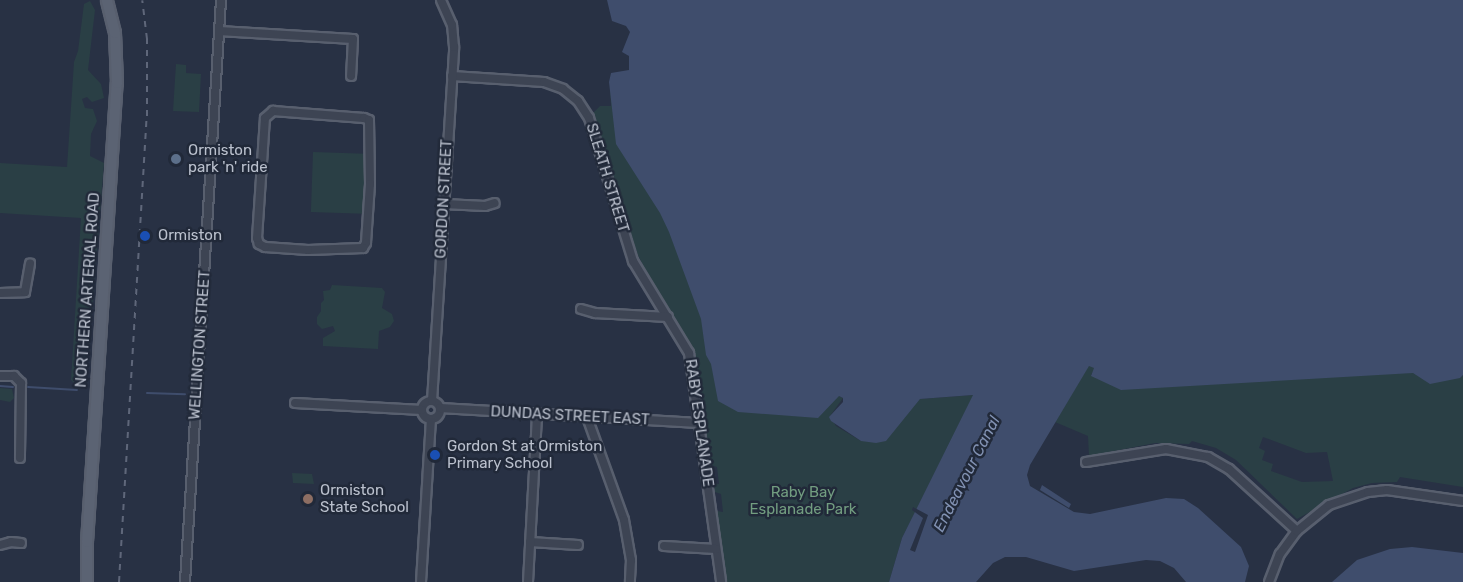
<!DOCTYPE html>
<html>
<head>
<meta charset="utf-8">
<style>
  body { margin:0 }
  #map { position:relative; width:1463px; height:582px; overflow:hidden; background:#283144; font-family:Rubik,sans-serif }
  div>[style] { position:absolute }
  .green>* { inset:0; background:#2a3f45; transform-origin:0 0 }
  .water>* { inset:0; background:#3f4d6c }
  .pier>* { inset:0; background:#283144 }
  .stream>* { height:2px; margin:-1px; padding:0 1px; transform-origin:1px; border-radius:1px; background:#3f4d6c }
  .roads { filter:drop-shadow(2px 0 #585f6e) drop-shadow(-2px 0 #585f6e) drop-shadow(0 2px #585f6e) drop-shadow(0 -2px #585f6e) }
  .minor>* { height:8px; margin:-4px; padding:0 4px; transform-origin:4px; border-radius:4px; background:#3d4453 }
  .minor>.ring { margin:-4px; padding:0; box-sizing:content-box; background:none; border:8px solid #3d4453; border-radius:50% }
  .major>* { height:10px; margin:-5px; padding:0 5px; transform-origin:5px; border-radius:5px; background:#5b6373 }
  .rail>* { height:2px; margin-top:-1px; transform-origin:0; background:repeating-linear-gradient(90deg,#5f677a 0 6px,transparent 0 12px) }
  .dots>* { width:16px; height:16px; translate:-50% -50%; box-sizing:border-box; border:3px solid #212939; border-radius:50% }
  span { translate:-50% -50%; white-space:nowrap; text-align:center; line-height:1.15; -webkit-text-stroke:5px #212939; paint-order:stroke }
  .poi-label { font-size:15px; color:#bac0cd }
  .left { translate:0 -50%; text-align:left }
  .street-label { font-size:15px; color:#bac0cd }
  .park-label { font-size:15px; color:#729d80 }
  .water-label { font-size:16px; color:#8292b3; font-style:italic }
</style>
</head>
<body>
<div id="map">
  <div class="green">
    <i style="clip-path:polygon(90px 1px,95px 10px,88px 70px,101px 84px,104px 98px,92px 102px,87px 97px,82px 99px,85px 108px,93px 109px,97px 121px,91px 134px,90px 156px,104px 163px,87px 373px,76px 385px,71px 380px,81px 218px,0 213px,0 163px,67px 167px,74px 62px,78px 51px,84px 4px)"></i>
    <i style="clip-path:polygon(176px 64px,186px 65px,186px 73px,201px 74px,199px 112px,173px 111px)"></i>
    <i style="clip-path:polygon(610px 90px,839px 396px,843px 398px,830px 416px,836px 426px,861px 441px,920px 399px,974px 395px,902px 538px,889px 582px,727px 582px,717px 511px,723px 512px,721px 494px,715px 492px,713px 483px,719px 484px,717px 467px,711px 465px,693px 352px,647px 274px,637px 253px,593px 113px,600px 106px,611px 106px)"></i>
    <i style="left:313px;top:152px;width:52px;height:60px;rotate:2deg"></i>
    <i style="clip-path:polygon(332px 285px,382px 288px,385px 292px,382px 308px,392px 314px,394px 321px,390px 327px,379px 331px,378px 349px,323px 346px,323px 338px,335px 331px,333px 326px,322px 329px,317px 324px,317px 317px,321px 311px,321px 303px,324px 300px,323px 291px,330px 290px)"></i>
    <i style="clip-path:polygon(evenodd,1089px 365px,1095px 368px,1091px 375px,1413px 373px,1422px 376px,1460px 378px,1463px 375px,1463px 487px,1400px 477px,1397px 482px,1372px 483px,1353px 488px,1297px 519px,1236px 460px,1216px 448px,1192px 441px,1189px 444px,1155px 443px,1089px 456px,1088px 436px,1055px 422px,1089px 365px,1263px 437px,1306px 453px,1327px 452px,1333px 481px,1302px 482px,1271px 471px,1273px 464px,1262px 460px,1265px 451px,1259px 448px,1263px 437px)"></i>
    <i style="clip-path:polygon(0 388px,12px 389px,14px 398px,10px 402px,0 400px)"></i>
    <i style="clip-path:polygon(292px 473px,312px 474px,314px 484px,293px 483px)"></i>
  </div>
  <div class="water">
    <i style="clip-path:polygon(607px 0,1463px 0,1463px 375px,1460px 378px,1430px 384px,1413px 373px,1121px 390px,1091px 376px,1094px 368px,1089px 366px,1030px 465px,1027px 475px,1030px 486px,1074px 512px,1090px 514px,1166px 498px,1184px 499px,1198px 508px,1241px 547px,1249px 566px,1245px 582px,1186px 582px,1174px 568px,1160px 561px,1146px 560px,1074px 571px,1026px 557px,1005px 557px,993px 563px,976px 582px,889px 582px,902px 538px,973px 395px,920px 399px,886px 441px,876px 443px,861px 441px,831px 421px,829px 417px,843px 402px,843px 398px,839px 396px,818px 418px,738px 412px,718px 401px,711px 364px,706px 355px,701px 319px,669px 232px,660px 213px,616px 144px,609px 82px,611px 73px,629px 70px,629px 56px,622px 52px,630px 32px,626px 26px,612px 21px)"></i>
    <i style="clip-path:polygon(1042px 485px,1071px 504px,1069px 508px,1040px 490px)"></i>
    <i style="clip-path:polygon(1412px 547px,1463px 553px,1463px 582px,1332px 582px,1357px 560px,1390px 549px)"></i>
  </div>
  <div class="pier">
    <i style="clip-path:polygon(913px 507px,928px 515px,915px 552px,910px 550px,923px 518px,912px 510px)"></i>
  </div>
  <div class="stream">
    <i style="left:0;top:386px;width:13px;rotate:4deg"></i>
    <i style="left:28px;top:387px;width:49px;rotate:3.5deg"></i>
    <i style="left:147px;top:393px;width:38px;rotate:2deg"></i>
  </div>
  <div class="roads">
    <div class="minor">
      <i style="left:219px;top:31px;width:134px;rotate:3.4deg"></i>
      <i style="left:353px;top:39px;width:37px;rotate:93deg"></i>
      <i style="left:452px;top:76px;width:92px;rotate:3.7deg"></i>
      <i style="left:544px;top:82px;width:20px;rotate:20deg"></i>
      <i style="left:563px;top:89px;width:19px;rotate:39deg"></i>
      <i style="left:578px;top:101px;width:20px;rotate:57deg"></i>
      <i style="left:589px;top:118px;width:150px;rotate:72.9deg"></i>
      <i style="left:633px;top:261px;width:108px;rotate:58.7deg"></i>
      <i style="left:689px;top:353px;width:231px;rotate:82deg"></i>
      <i style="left:273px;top:111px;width:91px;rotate:4.4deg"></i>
      <i style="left:364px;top:118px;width:5px;rotate:22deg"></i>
      <i style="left:369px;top:120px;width:64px;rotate:89.1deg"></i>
      <i style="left:370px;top:184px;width:59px;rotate:93.9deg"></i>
      <i style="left:366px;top:243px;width:6px;rotate:121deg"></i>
      <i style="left:363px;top:248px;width:55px;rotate:177.9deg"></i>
      <i style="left:308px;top:250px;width:43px;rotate:-176deg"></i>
      <i style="left:265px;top:247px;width:7px;rotate:-153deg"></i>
      <i style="left:259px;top:244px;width:6px;rotate:-108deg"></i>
      <i style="left:257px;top:238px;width:120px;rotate:-86.2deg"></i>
      <i style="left:265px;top:118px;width:11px;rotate:-41deg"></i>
      <i style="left:444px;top:204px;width:41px;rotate:2.8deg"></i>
      <i style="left:485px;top:206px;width:10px;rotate:-17deg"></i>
      <i style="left:0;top:293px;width:25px;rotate:-2deg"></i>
      <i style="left:25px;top:292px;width:29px;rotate:-80deg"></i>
      <i style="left:581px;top:309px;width:15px;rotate:16deg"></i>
      <i style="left:595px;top:313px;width:73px;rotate:3.1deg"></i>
      <i style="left:0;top:376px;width:14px"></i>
      <i style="left:14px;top:376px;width:10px;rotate:45deg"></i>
      <i style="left:21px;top:383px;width:75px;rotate:90.8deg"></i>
      <i class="ring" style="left:422px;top:401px;width:10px;height:10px"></i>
      <i style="left:432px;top:401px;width:355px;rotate:-86.4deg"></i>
      <i style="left:454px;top:47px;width:22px;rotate:-95deg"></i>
      <i style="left:452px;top:25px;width:27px;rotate:-114deg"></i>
      <i style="left:295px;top:403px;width:127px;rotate:3.2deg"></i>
      <i style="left:440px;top:408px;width:259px;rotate:3.3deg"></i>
      <i style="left:587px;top:417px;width:109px;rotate:70.2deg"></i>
      <i style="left:624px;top:520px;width:41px;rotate:80.1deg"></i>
      <i style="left:631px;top:560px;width:22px;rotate:93deg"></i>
      <i style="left:1086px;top:462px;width:81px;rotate:-9.2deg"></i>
      <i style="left:1166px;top:449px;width:43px;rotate:10.8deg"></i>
      <i style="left:1208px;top:457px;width:24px;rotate:30deg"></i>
      <i style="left:1229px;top:469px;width:92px;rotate:42.4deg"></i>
      <i style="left:530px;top:542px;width:48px;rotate:3.6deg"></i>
      <i style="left:0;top:545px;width:11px;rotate:-15deg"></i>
      <i style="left:11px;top:542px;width:10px;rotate:6deg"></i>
      <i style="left:664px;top:546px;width:52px;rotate:3.3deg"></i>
      <i style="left:185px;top:582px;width:583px;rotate:-86.46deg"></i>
      <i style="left:421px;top:582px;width:162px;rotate:-86.5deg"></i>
      <i style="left:528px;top:582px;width:168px;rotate:-86.9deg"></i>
      <i style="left:1269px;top:582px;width:30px;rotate:-69deg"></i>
      <i style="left:1280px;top:554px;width:29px;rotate:-54deg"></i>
      <i style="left:1297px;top:531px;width:41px;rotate:-39.1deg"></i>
      <i style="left:1329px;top:505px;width:41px;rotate:-18.4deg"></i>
      <i style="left:1368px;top:492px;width:19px;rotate:-6deg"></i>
      <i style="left:1387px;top:490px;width:77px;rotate:8.2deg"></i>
    </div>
    <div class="major">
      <i style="left:87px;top:582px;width:40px;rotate:-90deg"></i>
      <i style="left:87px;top:542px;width:460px;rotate:-86.3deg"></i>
      <i style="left:117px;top:83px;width:50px;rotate:-92.3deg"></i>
      <i style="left:115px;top:33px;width:34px;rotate:-104deg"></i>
    </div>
  </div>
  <div class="rail">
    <i style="left:119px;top:582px;width:467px;rotate:-86.6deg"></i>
    <i style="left:147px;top:116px;width:77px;rotate:-90deg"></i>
    <i style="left:147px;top:39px;width:39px;rotate:-97deg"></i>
  </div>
  <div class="dots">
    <i style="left:176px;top:159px;background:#5c6f8a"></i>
    <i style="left:145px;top:236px;background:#1a4fb4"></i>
    <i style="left:435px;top:455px;background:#1a4fb4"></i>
    <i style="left:308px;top:499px;background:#8d6e63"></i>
  </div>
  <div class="poi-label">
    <span class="left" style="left:188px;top:159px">Ormiston<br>park 'n' ride</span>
    <span class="left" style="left:158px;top:236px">Ormiston</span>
    <span class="left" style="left:447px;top:455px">Gordon St at Ormiston<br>Primary School</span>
    <span class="left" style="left:320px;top:499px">Ormiston<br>State School</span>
  </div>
  <div class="street-label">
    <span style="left:607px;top:178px;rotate:73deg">SLEATH STREET</span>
    <span style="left:444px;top:199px;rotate:-87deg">GORDON STREET</span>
    <span style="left:88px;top:290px;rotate:-86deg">NORTHERN ARTERIAL ROAD</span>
    <span style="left:200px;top:345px;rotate:-86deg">WELLINGTON STREET</span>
    <span style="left:570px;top:416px;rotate:3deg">DUNDAS STREET EAST</span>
    <span style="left:699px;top:423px;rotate:82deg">RABY ESPLANADE</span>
  </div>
  <div class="park-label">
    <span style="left:803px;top:501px">Raby Bay<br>Esplanade Park</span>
  </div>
  <div class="water-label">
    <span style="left:967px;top:474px;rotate:-63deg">Endeavour Canal</span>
  </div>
</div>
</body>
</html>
